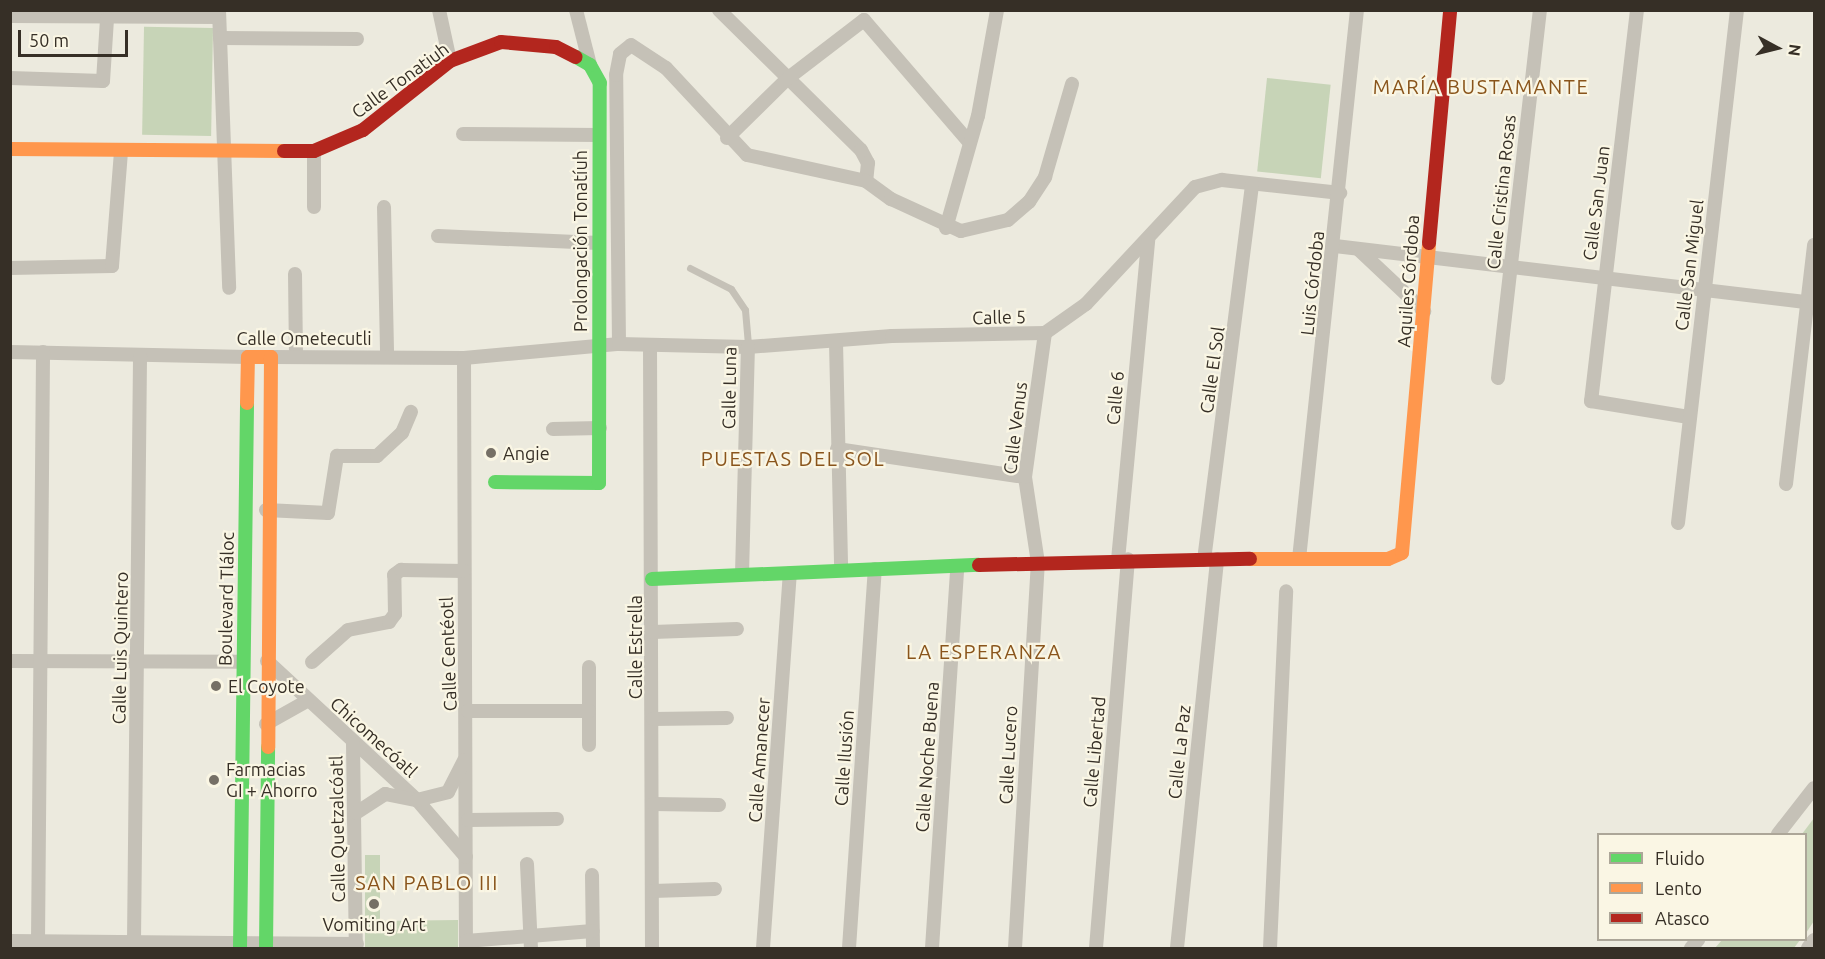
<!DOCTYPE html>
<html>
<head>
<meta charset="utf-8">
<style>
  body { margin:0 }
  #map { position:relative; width:1825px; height:959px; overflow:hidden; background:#eceade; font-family:Ubuntu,sans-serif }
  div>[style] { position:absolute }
  .green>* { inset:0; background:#c7d4b7; transform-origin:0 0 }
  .lane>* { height:7px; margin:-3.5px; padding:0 3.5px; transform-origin:3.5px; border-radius:3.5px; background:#c5c1b7 }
  .street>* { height:14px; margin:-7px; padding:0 7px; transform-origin:7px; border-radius:7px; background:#c5c1b7 }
  .fast>* { height:14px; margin:-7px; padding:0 7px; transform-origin:7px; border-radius:7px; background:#63d668 }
  .slow>* { height:14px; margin:-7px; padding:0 7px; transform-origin:7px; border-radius:7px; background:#ff974d }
  .jam>* { height:14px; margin:-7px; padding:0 7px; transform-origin:7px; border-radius:7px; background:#b3261e }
  .dots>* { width:16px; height:16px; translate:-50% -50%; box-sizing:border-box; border:3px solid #faf6e4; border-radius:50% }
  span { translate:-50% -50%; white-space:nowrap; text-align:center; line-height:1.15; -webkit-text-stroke:4.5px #faf6e4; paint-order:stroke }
  .street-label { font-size:18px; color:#362f26 }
  .poi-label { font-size:18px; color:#362f26 }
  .left { translate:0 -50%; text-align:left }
  .neighbourhood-label { font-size:20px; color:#89541b; letter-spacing:1.5px }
  .frame { position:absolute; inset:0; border:12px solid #362f26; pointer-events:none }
  .legend { position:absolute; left:1597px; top:833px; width:210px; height:108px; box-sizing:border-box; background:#faf6e4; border:2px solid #aca698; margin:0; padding:8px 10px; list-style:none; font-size:18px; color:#362f26 }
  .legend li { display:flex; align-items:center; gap:12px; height:30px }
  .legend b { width:30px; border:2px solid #aca698 }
  .north { position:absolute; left:1747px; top:18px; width:60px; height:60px; -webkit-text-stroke:4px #faf6e4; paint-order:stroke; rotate:97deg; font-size:16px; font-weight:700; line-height:24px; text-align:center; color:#362f26 }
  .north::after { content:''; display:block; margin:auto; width:21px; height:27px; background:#362f26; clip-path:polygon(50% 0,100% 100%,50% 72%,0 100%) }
  .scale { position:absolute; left:18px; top:30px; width:110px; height:27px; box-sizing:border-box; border:3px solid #362f26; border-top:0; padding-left:8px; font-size:18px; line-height:21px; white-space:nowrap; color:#362f26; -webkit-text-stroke:4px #faf6e4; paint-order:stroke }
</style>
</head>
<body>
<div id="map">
  <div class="green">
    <i style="left:213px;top:28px;width:108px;height:69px;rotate:91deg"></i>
    <i style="left:1267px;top:78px;width:64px;height:94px;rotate:6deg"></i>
    <i style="clip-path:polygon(1814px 818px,1814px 921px,1806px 933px,1802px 834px)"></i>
    <i style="clip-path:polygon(365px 855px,380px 855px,380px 921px,458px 920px,458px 948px,365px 948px)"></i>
    <i style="clip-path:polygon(1722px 940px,1800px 940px,1794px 948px,1715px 948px)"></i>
  </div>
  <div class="lane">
    <i style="left:690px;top:268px;width:46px;rotate:27.1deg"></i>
    <i style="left:731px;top:289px;width:25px;rotate:56deg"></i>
    <i style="left:745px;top:310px;width:37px;rotate:85deg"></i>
  </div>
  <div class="street">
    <i style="left:219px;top:10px;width:278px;rotate:87.9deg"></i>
    <i style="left:439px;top:10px;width:52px;rotate:77.8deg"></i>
    <i style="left:576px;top:10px;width:57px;rotate:75.7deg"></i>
    <i style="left:719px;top:10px;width:199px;rotate:44.6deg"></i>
    <i style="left:861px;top:150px;width:15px;rotate:62deg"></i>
    <i style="left:868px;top:163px;width:18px;rotate:96deg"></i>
    <i style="left:1637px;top:10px;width:394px;rotate:96.7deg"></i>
    <i style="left:1591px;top:401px;width:99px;rotate:9.3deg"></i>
    <i style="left:10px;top:16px;width:209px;rotate:0.3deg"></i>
    <i style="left:220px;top:38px;width:137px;rotate:0.4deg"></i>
    <i style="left:10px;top:78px;width:93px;rotate:1.8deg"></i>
    <i style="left:103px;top:81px;width:62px;rotate:-86.3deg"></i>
    <i style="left:463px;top:134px;width:136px;rotate:0.4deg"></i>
    <i style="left:727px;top:138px;width:84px;rotate:-44.5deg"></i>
    <i style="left:787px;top:79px;width:97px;rotate:-37.5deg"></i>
    <i style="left:864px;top:20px;width:161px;rotate:49.3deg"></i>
    <i style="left:314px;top:207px;width:56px;rotate:-90deg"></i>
    <i style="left:384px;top:207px;width:149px;rotate:88.8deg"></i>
    <i style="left:946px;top:228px;width:116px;rotate:-74.1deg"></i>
    <i style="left:978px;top:116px;width:108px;rotate:-79.8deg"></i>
    <i style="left:438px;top:236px;width:161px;rotate:2.5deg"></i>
    <i style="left:1335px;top:246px;width:482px;rotate:6.8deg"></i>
    <i style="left:1358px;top:249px;width:91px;rotate:43.2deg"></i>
    <i style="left:10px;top:268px;width:102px;rotate:-1.1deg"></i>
    <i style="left:112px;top:266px;width:114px;rotate:-85.5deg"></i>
    <i style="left:295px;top:274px;width:83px;rotate:89.3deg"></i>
    <i style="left:836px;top:342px;width:228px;rotate:88.7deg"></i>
    <i style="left:619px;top:344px;width:269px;rotate:-90.6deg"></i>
    <i style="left:616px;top:75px;width:21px;rotate:-79deg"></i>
    <i style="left:620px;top:54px;width:14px;rotate:-39deg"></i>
    <i style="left:631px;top:45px;width:42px;rotate:33.3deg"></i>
    <i style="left:666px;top:68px;width:119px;rotate:47deg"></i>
    <i style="left:747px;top:155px;width:122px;rotate:12.3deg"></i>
    <i style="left:866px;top:181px;width:31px;rotate:36deg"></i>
    <i style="left:891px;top:199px;width:77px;rotate:24.6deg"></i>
    <i style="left:961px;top:231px;width:48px;rotate:-13.2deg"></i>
    <i style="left:1008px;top:220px;width:28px;rotate:-41deg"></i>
    <i style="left:1029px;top:202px;width:30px;rotate:-57deg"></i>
    <i style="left:1045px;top:177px;width:97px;rotate:-73.8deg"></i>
    <i style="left:650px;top:345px;width:603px;rotate:89.81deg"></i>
    <i style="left:10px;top:352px;width:238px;rotate:1.2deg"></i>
    <i style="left:271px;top:357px;width:193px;rotate:0.3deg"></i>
    <i style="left:464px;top:358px;width:156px;rotate:-5.2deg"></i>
    <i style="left:619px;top:344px;width:129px;rotate:1.3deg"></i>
    <i style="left:748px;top:347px;width:144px;rotate:-4.4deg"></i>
    <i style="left:892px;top:336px;width:153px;rotate:-1.1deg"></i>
    <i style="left:1045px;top:333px;width:50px;rotate:-35.3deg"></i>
    <i style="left:1086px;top:304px;width:160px;rotate:-47deg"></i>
    <i style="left:1195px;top:187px;width:28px;rotate:-15deg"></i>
    <i style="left:1222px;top:180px;width:119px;rotate:6.3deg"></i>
    <i style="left:464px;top:358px;width:590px;rotate:89.81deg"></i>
    <i style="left:1498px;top:378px;width:370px;rotate:-83.5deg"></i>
    <i style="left:553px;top:429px;width:47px;rotate:-1.2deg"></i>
    <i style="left:837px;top:449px;width:190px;rotate:8.5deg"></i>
    <i style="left:1786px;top:484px;width:241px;rotate:-83.3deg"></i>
    <i style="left:266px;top:510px;width:62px;rotate:2.8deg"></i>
    <i style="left:328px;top:513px;width:58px;rotate:-81deg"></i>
    <i style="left:337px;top:456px;width:40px"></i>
    <i style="left:377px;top:456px;width:34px;rotate:-43deg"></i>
    <i style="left:402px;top:433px;width:23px;rotate:-67deg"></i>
    <i style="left:1678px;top:523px;width:516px;rotate:-83.44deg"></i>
    <i style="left:1299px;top:559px;width:552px;rotate:-83.97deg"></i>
    <i style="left:1118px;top:560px;width:321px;rotate:-84.6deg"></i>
    <i style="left:1204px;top:560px;width:379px;rotate:-82.7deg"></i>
    <i style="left:742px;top:574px;width:227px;rotate:-88.5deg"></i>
    <i style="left:653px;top:632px;width:84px;rotate:-2deg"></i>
    <i style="left:10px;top:661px;width:233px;rotate:0.2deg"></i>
    <i style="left:267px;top:661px;width:205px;rotate:42.8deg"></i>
    <i style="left:417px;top:800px;width:75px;rotate:49.3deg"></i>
    <i style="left:312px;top:662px;width:48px;rotate:-41.6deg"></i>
    <i style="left:348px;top:630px;width:42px;rotate:-11deg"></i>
    <i style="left:389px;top:622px;width:10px;rotate:-53deg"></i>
    <i style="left:395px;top:614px;width:39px;rotate:-91deg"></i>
    <i style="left:394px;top:575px;width:9px;rotate:-36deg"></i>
    <i style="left:401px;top:570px;width:63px;rotate:0.9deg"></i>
    <i style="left:589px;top:667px;width:78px;rotate:90deg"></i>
    <i style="left:468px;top:711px;width:121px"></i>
    <i style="left:653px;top:719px;width:74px;rotate:-0.8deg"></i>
    <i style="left:266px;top:724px;width:47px;rotate:-29.3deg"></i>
    <i style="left:353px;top:744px;width:204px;rotate:89.2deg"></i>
    <i style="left:653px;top:804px;width:66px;rotate:0.9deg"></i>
    <i style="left:356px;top:813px;width:35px;rotate:-33deg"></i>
    <i style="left:385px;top:794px;width:33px;rotate:11deg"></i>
    <i style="left:417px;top:800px;width:32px;rotate:-14deg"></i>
    <i style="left:448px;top:792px;width:36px;rotate:-63deg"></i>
    <i style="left:468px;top:820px;width:89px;rotate:-0.6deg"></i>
    <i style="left:1778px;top:834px;width:58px;rotate:-52deg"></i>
    <i style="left:527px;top:864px;width:84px;rotate:87.3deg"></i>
    <i style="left:592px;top:875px;width:73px;rotate:89.2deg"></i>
    <i style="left:653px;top:891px;width:62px;rotate:-1.8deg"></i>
    <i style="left:10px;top:941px;width:347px;rotate:0.5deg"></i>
    <i style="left:38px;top:941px;width:589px;rotate:-89.51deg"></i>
    <i style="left:134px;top:941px;width:585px;rotate:-89.41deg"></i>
    <i style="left:466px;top:941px;width:127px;rotate:-4.5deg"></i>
    <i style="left:763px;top:948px;width:376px;rotate:-85.9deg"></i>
    <i style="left:849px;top:948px;width:380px;rotate:-86.1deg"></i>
    <i style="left:932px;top:948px;width:382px;rotate:-86.2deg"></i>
    <i style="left:1015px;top:948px;width:386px;rotate:-86.6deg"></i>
    <i style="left:1038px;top:563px;width:87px;rotate:-98.6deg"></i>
    <i style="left:1025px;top:477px;width:145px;rotate:-82.1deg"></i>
    <i style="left:1096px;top:948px;width:390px;rotate:-85.3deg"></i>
    <i style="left:1177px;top:948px;width:391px;rotate:-84.1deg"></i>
    <i style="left:1270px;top:948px;width:357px;rotate:-87.4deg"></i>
    <i style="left:1691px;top:948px;width:11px;rotate:-49deg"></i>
    <i style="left:1808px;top:948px;width:10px;rotate:-53deg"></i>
  </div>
  <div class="fast">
    <i style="left:495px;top:482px;width:104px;rotate:0.6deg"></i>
    <i style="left:599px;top:483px;width:400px;rotate:-89.9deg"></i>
    <i style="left:600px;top:83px;width:21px;rotate:-119deg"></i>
    <i style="left:590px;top:65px;width:16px;rotate:-150deg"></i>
    <i style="left:652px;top:579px;width:327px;rotate:-2.5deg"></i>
    <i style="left:240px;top:948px;width:545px;rotate:-89.26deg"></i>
    <i style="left:266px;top:948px;width:201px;rotate:-89.4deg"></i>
  </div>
  <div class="slow">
    <i style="left:10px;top:149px;width:274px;rotate:0.4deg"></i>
    <i style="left:247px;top:403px;width:46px;rotate:-88.8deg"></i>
    <i style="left:248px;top:357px;width:23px"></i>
    <i style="left:271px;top:357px;width:390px;rotate:90.4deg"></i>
    <i style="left:1250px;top:559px;width:138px"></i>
    <i style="left:1388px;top:559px;width:15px;rotate:-23deg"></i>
    <i style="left:1402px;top:553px;width:311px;rotate:-85deg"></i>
  </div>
  <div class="jam">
    <i style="left:284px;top:151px;width:30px"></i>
    <i style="left:314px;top:151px;width:53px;rotate:-23.2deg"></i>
    <i style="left:363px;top:130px;width:111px;rotate:-38.4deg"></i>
    <i style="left:450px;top:61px;width:54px;rotate:-20.4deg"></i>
    <i style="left:501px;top:42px;width:55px;rotate:5.2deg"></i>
    <i style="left:556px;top:47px;width:22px;rotate:27deg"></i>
    <i style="left:1429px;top:243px;width:234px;rotate:-84.8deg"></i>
    <i style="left:979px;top:565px;width:271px;rotate:-1.3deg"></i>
  </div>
  <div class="dots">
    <i style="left:491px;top:453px;background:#767066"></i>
    <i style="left:216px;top:686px;background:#767066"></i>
    <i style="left:214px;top:780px;background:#767066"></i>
    <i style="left:374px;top:904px;background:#767066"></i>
  </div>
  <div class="street-label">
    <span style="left:400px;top:80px;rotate:-36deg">Calle Tonatiuh</span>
    <span style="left:1501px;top:192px;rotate:-84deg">Calle Cristina Rosas</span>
    <span style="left:1596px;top:203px;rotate:-83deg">Calle San Juan</span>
    <span style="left:580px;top:241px;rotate:-90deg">Prolongación Tonatíuh</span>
    <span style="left:1689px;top:265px;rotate:-83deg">Calle San Miguel</span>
    <span style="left:1408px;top:281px;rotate:-86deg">Aquiles Córdoba</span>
    <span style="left:1312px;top:283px;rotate:-84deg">Luis Córdoba</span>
    <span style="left:999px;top:317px;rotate:-1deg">Calle 5</span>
    <span style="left:304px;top:338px">Calle Ometecutli</span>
    <span style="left:1212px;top:370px;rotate:-82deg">Calle El Sol</span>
    <span style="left:729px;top:388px;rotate:-89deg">Calle Luna</span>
    <span style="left:1115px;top:398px;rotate:-85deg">Calle 6</span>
    <span style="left:1015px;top:428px;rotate:-83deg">Calle Venus</span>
    <span style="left:226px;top:599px;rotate:-89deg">Boulevard Tláloc</span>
    <span style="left:635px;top:647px;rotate:-90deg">Calle Estrella</span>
    <span style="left:120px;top:648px;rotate:-89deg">Calle Luis Quintero</span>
    <span style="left:448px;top:654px;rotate:-92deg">Calle Centéotl</span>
    <span style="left:374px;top:737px;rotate:42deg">Chicomecóatl</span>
    <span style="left:1094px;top:752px;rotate:-85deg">Calle Libertad</span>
    <span style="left:1179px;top:752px;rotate:-84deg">Calle La Paz</span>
    <span style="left:1008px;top:755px;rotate:-87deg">Calle Lucero</span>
    <span style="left:927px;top:757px;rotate:-86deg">Calle Noche Buena</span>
    <span style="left:844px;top:758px;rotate:-86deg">Calle Ilusión</span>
    <span style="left:759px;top:760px;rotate:-86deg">Calle Amanecer</span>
    <span style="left:337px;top:829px;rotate:-91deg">Calle Quetzalcóatl</span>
  </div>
  <div class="poi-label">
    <span class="left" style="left:503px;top:453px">Angie</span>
    <span class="left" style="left:228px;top:686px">El Coyote</span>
    <span class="left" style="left:226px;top:780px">Farmacias<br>GI + Ahorro</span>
    <span style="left:374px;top:924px">Vomiting Art</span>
  </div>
  <div class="neighbourhood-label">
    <span style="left:1481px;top:86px">MARÍA BUSTAMANTE</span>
    <span style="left:793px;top:458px">PUESTAS DEL SOL</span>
    <span style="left:984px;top:651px">LA ESPERANZA</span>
    <span style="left:427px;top:882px">SAN PABLO III</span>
  </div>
  <div class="frame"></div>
  <ul class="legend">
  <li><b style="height:8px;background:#63d668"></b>Fluido</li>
  <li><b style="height:8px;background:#ff974d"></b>Lento</li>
  <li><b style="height:8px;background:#b3261e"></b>Atasco</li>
  </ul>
  <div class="north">N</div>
  <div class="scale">50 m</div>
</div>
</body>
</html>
